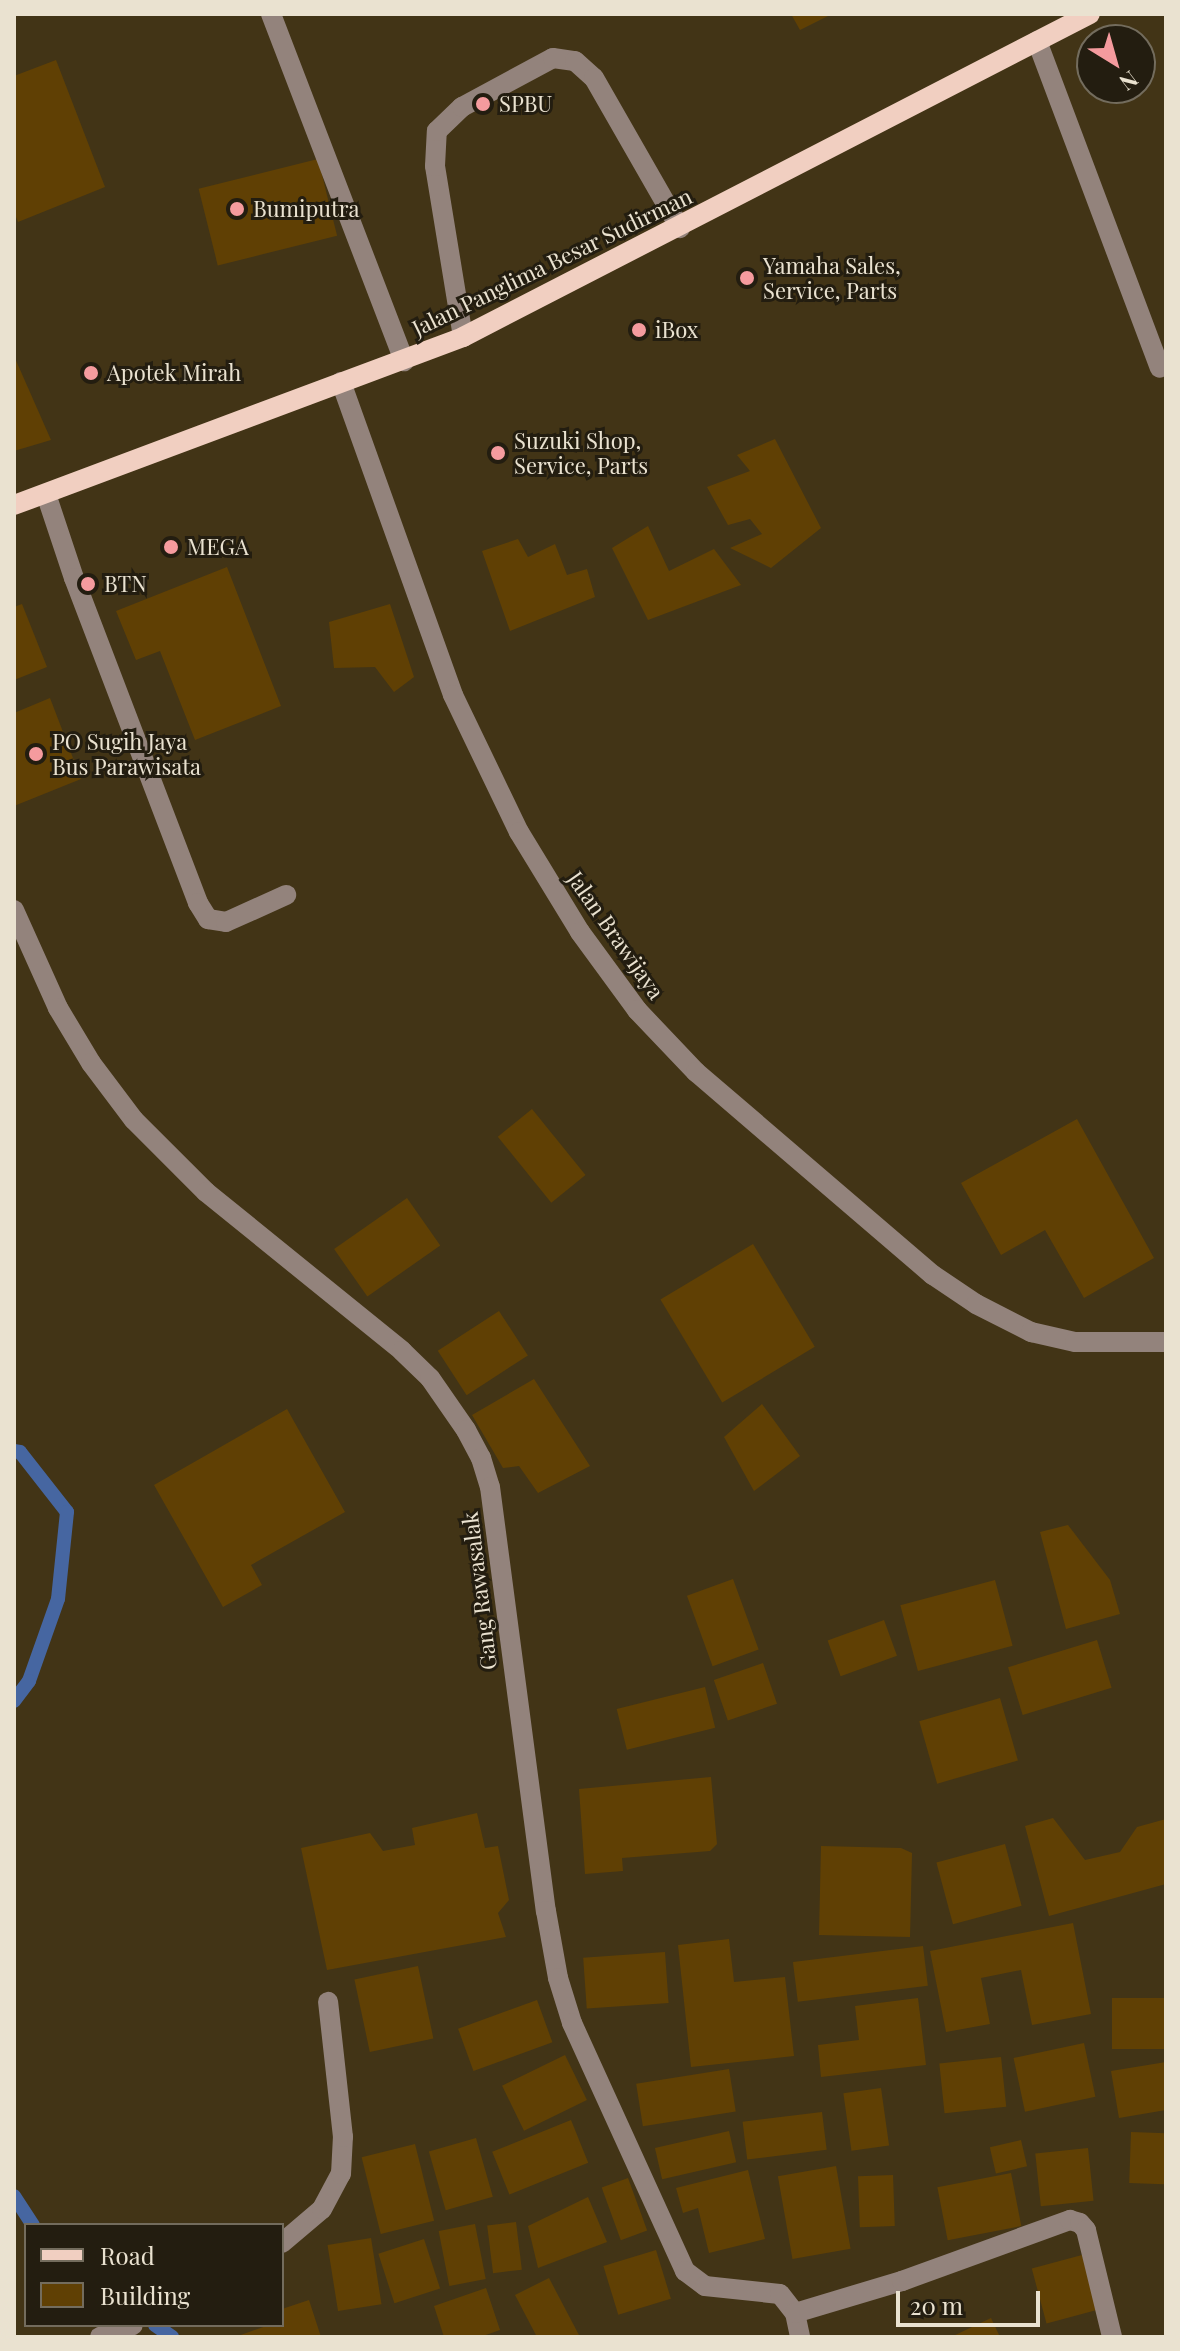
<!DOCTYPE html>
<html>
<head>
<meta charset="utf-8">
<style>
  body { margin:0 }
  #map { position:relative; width:1180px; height:2351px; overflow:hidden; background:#423416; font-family:"Playfair Display",serif }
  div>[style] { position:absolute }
  .stream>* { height:14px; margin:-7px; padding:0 7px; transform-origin:7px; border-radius:7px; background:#4666a1 }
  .building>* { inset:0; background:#604004; transform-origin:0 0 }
  .minor>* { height:20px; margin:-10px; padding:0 10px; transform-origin:10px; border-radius:10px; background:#93837c }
  .major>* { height:20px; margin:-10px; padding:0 10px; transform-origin:10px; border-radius:10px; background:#f1cfc1 }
  .dots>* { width:22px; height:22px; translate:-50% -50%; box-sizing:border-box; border:4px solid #231d10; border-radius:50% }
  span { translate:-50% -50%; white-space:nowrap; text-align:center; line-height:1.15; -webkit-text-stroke:6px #231d10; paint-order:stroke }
  .poi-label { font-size:22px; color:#eae2d0 }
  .left { translate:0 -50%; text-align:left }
  .street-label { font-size:22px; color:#eae2d0 }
  .frame { position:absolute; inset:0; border:16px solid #eae2d0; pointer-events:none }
  .legend { position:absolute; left:24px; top:2223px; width:260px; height:104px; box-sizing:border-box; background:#231d10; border:2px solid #736c5d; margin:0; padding:10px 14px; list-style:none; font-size:24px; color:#eae2d0 }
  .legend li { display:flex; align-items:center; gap:16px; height:40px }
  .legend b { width:40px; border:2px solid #736c5d }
  .north { position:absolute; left:1076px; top:24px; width:80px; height:80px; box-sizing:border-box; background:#231d10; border:2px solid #736c5d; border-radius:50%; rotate:143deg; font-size:22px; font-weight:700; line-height:32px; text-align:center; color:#eae2d0 }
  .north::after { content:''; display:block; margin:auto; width:28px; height:36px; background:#f59b9e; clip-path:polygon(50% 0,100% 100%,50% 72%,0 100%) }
  .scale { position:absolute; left:896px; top:2291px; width:144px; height:36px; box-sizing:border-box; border:4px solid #eae2d0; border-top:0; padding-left:10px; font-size:24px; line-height:28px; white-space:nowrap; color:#eae2d0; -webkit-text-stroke:6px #231d10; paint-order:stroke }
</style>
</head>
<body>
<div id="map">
  <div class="stream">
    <i style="left:14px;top:1451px;width:6px;rotate:9deg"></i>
    <i style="left:20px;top:1452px;width:76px;rotate:51.9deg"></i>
    <i style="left:67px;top:1512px;width:87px;rotate:95.9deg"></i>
    <i style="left:58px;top:1599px;width:87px;rotate:109.5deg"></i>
    <i style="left:29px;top:1681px;width:25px;rotate:127deg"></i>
    <i style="left:14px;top:2196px;width:35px;rotate:57deg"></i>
    <i style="left:155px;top:2325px;width:21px;rotate:35deg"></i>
  </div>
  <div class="building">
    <i style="clip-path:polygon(791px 14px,832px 14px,800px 30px)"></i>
    <i style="clip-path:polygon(56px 60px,105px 187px,18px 222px,14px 212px,14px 76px)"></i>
    <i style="left:318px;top:159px;width:79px;height:123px;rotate:76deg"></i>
    <i style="clip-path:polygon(14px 356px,51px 440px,14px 451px)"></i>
    <i style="clip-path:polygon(775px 439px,821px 528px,771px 568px,730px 548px,762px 534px,750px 519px,728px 525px,707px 487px,750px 471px,737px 455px)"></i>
    <i style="clip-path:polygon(648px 526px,669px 571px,714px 549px,741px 585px,648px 620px,612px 548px)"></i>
    <i style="clip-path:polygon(518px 539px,528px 557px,555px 544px,567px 575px,587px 569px,595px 597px,510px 631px,482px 551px)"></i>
    <i style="clip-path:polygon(227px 567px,281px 706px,195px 740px,160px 651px,136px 660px,116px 611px)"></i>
    <i style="clip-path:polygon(22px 604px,47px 667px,14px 680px,14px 607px)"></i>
    <i style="clip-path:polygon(390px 604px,414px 677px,394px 692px,375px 667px,334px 668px,329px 622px)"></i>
    <i style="clip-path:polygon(50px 698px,81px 779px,14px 806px,14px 713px)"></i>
    <i style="left:532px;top:1109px;width:85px;height:44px;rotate:51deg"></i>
    <i style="clip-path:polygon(1077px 1119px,1154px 1258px,1084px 1298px,1045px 1230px,1001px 1255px,961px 1183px)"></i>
    <i style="left:407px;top:1198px;width:58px;height:89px;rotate:55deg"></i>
    <i style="left:753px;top:1244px;width:120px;height:108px;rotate:59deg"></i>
    <i style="left:499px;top:1311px;width:53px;height:73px;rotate:57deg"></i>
    <i style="clip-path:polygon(534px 1379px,590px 1466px,538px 1493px,519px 1466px,503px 1468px,472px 1415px)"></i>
    <i style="clip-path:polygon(762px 1404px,800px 1456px,754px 1491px,724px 1437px)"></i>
    <i style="clip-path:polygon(287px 1409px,345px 1512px,251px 1565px,262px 1585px,223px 1607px,154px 1485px)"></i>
    <i style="clip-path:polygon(1068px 1525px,1110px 1580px,1120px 1614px,1066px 1629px,1040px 1532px)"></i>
    <i style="left:733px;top:1579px;width:75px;height:49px;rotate:70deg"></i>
    <i style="left:995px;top:1580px;width:68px;height:98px;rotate:75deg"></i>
    <i style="left:884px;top:1620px;width:38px;height:60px;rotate:70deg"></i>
    <i style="left:1097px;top:1640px;width:50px;height:93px;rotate:73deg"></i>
    <i style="left:763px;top:1663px;width:43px;height:52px;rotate:71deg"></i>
    <i style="left:705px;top:1687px;width:42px;height:91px;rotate:76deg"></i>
    <i style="left:1000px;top:1698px;width:65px;height:84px;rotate:74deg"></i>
    <i style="clip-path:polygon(711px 1777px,717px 1844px,710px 1851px,622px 1858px,623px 1871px,585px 1874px,579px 1789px)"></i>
    <i style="clip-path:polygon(477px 1813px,485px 1848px,498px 1846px,509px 1900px,498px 1913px,506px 1937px,327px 1970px,301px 1848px,370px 1833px,383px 1851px,415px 1845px,412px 1828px)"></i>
    <i style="clip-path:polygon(1053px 1818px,1085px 1860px,1120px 1852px,1137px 1827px,1166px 1819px,1166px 1884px,1049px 1916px,1025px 1826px)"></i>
    <i style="left:1005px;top:1844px;width:64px;height:71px;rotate:75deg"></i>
    <i style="clip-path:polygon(821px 1846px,901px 1848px,912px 1853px,910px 1937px,819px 1935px)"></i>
    <i style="clip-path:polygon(1073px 1923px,1091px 2014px,1032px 2025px,1021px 1970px,981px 1978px,990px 2024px,946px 2032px,930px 1951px)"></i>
    <i style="clip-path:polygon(729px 1939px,734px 1982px,785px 1977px,794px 2056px,691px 2067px,678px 1945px)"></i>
    <i style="left:923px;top:1946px;width:40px;height:131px;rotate:83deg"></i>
    <i style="left:665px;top:1952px;width:51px;height:82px;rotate:86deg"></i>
    <i style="left:418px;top:1966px;width:74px;height:65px;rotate:78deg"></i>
    <i style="clip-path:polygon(918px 1998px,926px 2065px,821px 2077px,818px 2045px,859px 2040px,855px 2006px)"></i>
    <i style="left:1166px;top:1998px;width:51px;height:54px;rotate:90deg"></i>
    <i style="left:537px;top:2000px;width:45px;height:84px;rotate:70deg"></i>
    <i style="left:1084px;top:2043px;width:55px;height:72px;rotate:78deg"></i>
    <i style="left:565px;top:2055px;width:50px;height:70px;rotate:64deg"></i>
    <i style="left:1001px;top:2057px;width:50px;height:62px;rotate:84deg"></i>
    <i style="clip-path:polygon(1166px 2062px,1166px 2110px,1119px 2118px,1111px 2071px)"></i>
    <i style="left:729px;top:2069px;width:43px;height:94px;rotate:81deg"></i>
    <i style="left:881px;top:2088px;width:58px;height:38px;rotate:82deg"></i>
    <i style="left:822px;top:2112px;width:38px;height:80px;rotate:83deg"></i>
    <i style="left:571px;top:2120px;width:46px;height:85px;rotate:68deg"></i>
    <i style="left:729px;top:2131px;width:32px;height:76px;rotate:77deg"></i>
    <i style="left:1131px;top:2132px;width:35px;height:51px;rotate:2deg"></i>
    <i style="left:476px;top:2138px;width:61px;height:49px;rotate:74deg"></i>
    <i style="left:1021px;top:2140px;width:27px;height:32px;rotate:77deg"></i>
    <i style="left:415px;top:2144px;width:79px;height:55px;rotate:76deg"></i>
    <i style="left:1088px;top:2148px;width:53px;height:53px;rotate:84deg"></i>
    <i style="left:836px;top:2166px;width:84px;height:59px;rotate:80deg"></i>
    <i style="clip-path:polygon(748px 2170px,765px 2239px,709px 2253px,698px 2208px,683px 2213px,676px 2188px)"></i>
    <i style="left:1011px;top:2173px;width:54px;height:75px;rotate:79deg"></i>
    <i style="left:893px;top:2175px;width:51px;height:35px;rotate:88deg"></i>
    <i style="left:628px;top:2178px;width:56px;height:28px;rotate:70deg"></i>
    <i style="clip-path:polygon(588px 2197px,607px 2242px,538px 2268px,528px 2226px)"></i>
    <i style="left:516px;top:2222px;width:48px;height:29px;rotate:83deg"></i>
    <i style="left:475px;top:2224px;width:56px;height:37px;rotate:79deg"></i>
    <i style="left:371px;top:2238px;width:67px;height:44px;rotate:81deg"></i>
    <i style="left:424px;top:2239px;width:52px;height:48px;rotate:72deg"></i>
    <i style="left:656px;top:2250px;width:51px;height:55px;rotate:73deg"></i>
    <i style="left:1082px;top:2255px;width:57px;height:52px;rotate:75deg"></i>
    <i style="clip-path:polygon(549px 2278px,580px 2337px,537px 2337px,515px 2295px)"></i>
    <i style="clip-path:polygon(486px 2288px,500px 2330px,480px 2337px,444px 2337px,434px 2306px)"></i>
    <i style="clip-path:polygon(309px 2300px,321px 2337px,235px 2337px,269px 2325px,282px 2325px,282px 2309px)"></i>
    <i style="clip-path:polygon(991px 2318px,1000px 2337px,951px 2337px)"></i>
  </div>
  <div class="minor">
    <i style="left:271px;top:14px;width:372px;rotate:69deg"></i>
    <i style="left:1037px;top:41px;width:349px;rotate:69.4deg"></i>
    <i style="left:463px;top:337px;width:173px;rotate:-99.3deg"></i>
    <i style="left:435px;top:166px;width:35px;rotate:-87deg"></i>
    <i style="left:437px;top:131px;width:35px;rotate:-44deg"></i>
    <i style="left:462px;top:107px;width:103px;rotate:-28.3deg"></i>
    <i style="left:553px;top:58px;width:22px;rotate:8deg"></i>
    <i style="left:575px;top:61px;width:25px;rotate:42deg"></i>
    <i style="left:594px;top:78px;width:173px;rotate:60.2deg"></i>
    <i style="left:341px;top:382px;width:332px;rotate:70.3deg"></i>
    <i style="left:453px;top:695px;width:152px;rotate:64.3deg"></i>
    <i style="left:519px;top:832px;width:117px;rotate:58.6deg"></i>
    <i style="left:580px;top:932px;width:97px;rotate:53.8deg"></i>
    <i style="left:637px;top:1010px;width:86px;rotate:46.4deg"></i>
    <i style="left:696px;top:1072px;width:312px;rotate:40.6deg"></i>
    <i style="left:933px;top:1275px;width:52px;rotate:34deg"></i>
    <i style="left:976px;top:1304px;width:62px;rotate:27deg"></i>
    <i style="left:1031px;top:1332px;width:45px;rotate:12.8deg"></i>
    <i style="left:1075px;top:1342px;width:91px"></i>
    <i style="left:46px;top:494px;width:89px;rotate:71.6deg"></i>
    <i style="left:74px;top:578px;width:348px;rotate:69.1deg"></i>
    <i style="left:198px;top:903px;width:19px;rotate:58deg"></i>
    <i style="left:208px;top:919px;width:18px;rotate:9deg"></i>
    <i style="left:226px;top:922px;width:66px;rotate:-24.2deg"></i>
    <i style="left:14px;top:910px;width:107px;rotate:65.8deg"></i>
    <i style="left:58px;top:1008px;width:64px;rotate:59deg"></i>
    <i style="left:91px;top:1063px;width:71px;rotate:53deg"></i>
    <i style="left:134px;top:1120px;width:102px;rotate:45deg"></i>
    <i style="left:206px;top:1192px;width:252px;rotate:39deg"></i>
    <i style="left:402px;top:1351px;width:39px;rotate:44deg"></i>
    <i style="left:430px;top:1378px;width:63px;rotate:55.3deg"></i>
    <i style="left:466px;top:1430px;width:32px;rotate:62deg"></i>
    <i style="left:481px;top:1458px;width:30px;rotate:73deg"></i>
    <i style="left:490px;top:1487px;width:428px;rotate:82.5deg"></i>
    <i style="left:546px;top:1911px;width:68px;rotate:79.8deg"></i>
    <i style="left:558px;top:1978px;width:47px;rotate:72.7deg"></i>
    <i style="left:572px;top:2023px;width:273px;rotate:65.5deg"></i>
    <i style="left:685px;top:2271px;width:25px;rotate:37deg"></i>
    <i style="left:705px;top:2286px;width:75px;rotate:6.1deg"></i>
    <i style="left:780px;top:2294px;width:24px;rotate:52deg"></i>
    <i style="left:795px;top:2313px;width:25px;rotate:78deg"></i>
    <i style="left:282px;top:2243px;width:52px;rotate:-40.4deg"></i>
    <i style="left:322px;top:2209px;width:40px;rotate:-62deg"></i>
    <i style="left:341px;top:2174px;width:37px;rotate:-87deg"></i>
    <i style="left:343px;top:2137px;width:136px;rotate:-96.3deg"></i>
    <i style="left:795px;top:2313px;width:112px;rotate:-16.7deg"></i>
    <i style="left:902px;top:2281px;width:179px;rotate:-20deg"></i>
    <i style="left:1070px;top:2220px;width:10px;rotate:17deg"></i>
    <i style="left:1080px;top:2223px;width:9px;rotate:49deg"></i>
    <i style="left:1086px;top:2230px;width:110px;rotate:76.3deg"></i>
    <i style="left:100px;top:2337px;width:35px;rotate:-20deg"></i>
  </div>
  <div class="major">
    <i style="left:14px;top:505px;width:479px;rotate:-20.5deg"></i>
    <i style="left:463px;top:337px;width:705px;rotate:-27.26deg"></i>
  </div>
  <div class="dots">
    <i style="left:483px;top:104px;background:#f59b9e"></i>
    <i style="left:237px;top:209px;background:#f59b9e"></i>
    <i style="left:747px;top:278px;background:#f59b9e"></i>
    <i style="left:639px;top:330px;background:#f59b9e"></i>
    <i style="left:91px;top:373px;background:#f59b9e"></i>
    <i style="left:498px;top:453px;background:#f59b9e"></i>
    <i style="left:171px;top:547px;background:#f59b9e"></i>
    <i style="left:88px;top:584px;background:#f59b9e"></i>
    <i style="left:36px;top:754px;background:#f59b9e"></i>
  </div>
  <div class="poi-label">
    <span class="left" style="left:499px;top:104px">SPBU</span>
    <span class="left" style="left:253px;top:209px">Bumiputra</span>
    <span class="left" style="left:763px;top:278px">Yamaha Sales,<br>Service, Parts</span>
    <span class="left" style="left:655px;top:330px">iBox</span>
    <span class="left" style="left:107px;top:373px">Apotek Mirah</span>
    <span class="left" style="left:514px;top:453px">Suzuki Shop,<br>Service, Parts</span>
    <span class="left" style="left:187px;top:547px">MEGA</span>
    <span class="left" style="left:104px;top:584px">BTN</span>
    <span class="left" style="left:52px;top:754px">PO Sugih Jaya<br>Bus Parawisata</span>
  </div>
  <div class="street-label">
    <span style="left:552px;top:262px;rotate:-26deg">Jalan Panglima Besar Sudirman</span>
    <span style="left:616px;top:935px;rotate:55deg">Jalan Brawijaya</span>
    <span style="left:479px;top:1591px;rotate:-97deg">Gang Rawasalak</span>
  </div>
  <div class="frame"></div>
  <ul class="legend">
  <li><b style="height:10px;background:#f1cfc1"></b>Road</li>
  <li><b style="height:22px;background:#604004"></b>Building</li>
  </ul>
  <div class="north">N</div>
  <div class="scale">20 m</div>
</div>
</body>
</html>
